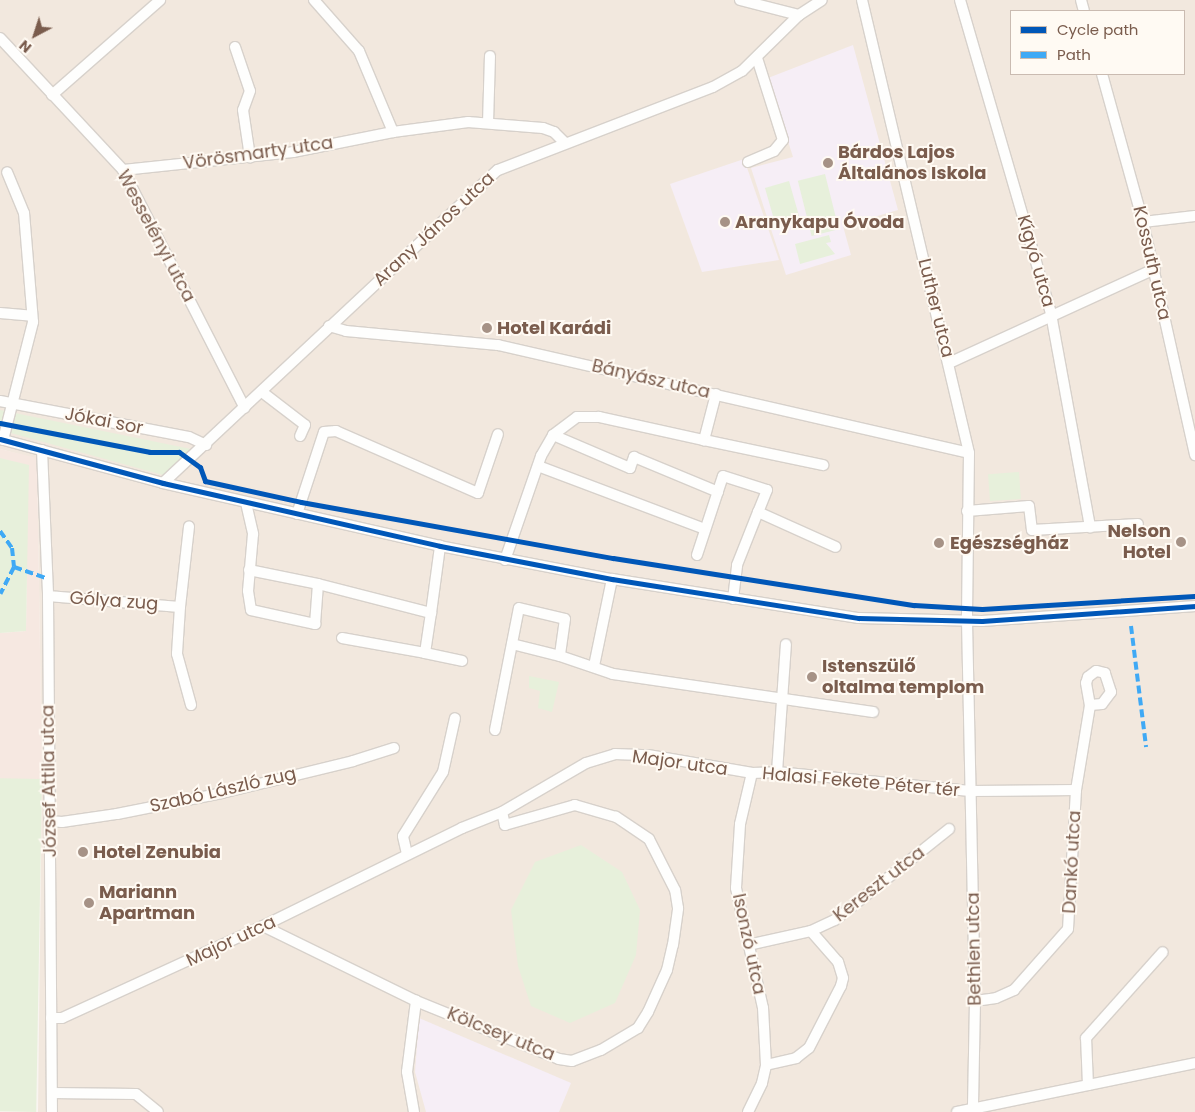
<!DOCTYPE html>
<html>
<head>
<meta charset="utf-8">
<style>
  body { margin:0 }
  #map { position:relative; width:1195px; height:1112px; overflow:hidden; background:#f9f5f0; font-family:Poppins,sans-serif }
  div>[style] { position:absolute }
  .residential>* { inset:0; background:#f2e8de }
  .commercial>* { inset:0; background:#f6e8e1 }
  .education>* { inset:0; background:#f6eef6 }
  .green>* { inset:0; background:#e7f0db; transform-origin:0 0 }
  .roads { filter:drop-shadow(1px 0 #d7d1cb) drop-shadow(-1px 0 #d7d1cb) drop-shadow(0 1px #d7d1cb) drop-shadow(0 -1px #d7d1cb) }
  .minor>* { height:10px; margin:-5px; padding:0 5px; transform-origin:5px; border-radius:5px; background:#fefefd }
  .quiet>* { height:4px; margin-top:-2px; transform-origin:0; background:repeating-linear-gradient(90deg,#3fa9f5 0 8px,transparent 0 12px) }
  .cycleway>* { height:5px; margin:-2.5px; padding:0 2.5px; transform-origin:2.5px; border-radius:2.5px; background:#0057b8 }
  .dots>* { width:14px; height:14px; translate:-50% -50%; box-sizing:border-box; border:2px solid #fffaf3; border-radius:50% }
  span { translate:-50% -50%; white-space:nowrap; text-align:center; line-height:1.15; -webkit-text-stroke:4px #fffaf3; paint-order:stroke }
  .street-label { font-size:18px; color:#7a5c4d }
  .poi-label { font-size:18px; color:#7a5c4d; font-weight:700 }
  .left { translate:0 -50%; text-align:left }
  .right { translate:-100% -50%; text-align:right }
  .legend { position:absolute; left:1010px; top:10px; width:175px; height:65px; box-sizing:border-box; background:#fffaf3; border:1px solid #cabbb1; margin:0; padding:6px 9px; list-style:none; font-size:15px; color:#7a5c4d }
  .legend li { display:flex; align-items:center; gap:10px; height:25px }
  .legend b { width:25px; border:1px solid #cabbb1 }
  .north { position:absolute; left:10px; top:10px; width:50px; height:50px; -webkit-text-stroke:4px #fffaf3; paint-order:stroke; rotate:220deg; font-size:14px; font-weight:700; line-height:20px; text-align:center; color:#7a5c4d }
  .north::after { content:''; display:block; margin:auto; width:18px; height:22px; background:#7a5c4d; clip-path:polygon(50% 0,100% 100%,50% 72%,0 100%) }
</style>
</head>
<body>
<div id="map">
  <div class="residential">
    <i style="clip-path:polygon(evenodd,0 0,1195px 0,1195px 1112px,38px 1112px,42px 779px,37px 459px,0 449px,0 0,1011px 11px,1184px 11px,1184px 74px,1011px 74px,1011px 11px)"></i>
  </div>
  <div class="commercial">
    <i style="clip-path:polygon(0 449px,37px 458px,42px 779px,0 780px,0 633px,26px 631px,27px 566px,0 559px)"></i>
  </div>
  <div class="education">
    <i style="clip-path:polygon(853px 45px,898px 210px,843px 226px,851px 255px,786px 275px,751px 168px,793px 157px,768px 78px)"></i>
    <i style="clip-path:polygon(744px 159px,779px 260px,702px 272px,670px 184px)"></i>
    <i style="clip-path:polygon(419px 1018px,571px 1083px,559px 1112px,426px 1112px,415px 1072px)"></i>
  </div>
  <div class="green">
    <i style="left:825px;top:174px;width:57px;height:28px;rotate:76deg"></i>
    <i style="left:789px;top:181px;width:37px;height:25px;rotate:74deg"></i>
    <i style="clip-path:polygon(829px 235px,831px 242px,826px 243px,835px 254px,800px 264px,795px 244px)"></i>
    <i style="clip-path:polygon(0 410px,191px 449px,163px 475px,0 430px)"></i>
    <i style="clip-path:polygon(0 458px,29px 465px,26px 631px,0 633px)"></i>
    <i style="left:1019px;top:472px;width:27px;height:31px;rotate:86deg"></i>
    <i style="clip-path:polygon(529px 676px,559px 682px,552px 712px,538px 708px,540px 691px,529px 688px)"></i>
    <i style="left:42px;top:779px;width:333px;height:42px;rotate:91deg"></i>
    <i style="clip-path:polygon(581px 845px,622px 872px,640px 910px,636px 955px,615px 1003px,570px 1023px,531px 1006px,518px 966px,511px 910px,535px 862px)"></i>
  </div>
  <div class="roads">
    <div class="minor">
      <i style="left:314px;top:0;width:68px;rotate:48.6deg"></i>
      <i style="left:359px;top:51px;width:88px;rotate:67.2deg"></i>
      <i style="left:740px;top:0;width:61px;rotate:14.3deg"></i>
      <i style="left:862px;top:0;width:465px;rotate:76.7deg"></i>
      <i style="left:969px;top:453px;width:168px;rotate:90.7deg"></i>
      <i style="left:967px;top:621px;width:380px;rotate:88.8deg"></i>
      <i style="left:975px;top:1001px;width:106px;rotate:91.1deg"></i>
      <i style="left:960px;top:0;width:327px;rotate:73.8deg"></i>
      <i style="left:1051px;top:314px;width:217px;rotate:79.6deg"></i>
      <i style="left:1081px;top:0;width:11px;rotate:75deg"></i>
      <i style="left:0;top:38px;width:180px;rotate:47deg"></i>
      <i style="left:123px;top:170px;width:267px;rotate:62.9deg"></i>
      <i style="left:235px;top:47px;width:46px;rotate:71.2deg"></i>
      <i style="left:250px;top:91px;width:20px;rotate:110deg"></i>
      <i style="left:243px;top:110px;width:48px;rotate:81.5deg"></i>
      <i style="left:1102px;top:74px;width:154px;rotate:74.5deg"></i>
      <i style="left:1143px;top:222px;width:239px;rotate:77.4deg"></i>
      <i style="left:52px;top:95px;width:144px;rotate:-41.3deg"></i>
      <i style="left:488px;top:123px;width:67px;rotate:-88.3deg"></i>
      <i style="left:748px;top:162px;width:28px;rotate:-23deg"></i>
      <i style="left:774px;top:151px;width:14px;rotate:-51deg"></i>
      <i style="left:783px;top:140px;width:86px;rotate:-107.6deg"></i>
      <i style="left:123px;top:170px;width:171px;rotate:-6deg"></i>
      <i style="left:293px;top:152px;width:102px;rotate:-11.3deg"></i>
      <i style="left:393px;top:132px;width:76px;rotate:-7.6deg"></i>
      <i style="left:468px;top:122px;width:75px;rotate:4.6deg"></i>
      <i style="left:543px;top:128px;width:12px;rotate:20deg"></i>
      <i style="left:554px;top:132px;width:14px;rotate:45deg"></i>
      <i style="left:1143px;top:222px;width:52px;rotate:-6.6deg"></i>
      <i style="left:0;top:313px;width:32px;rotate:5deg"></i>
      <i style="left:329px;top:326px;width:18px;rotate:16deg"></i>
      <i style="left:346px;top:331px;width:153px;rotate:5.3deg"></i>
      <i style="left:498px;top:345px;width:483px;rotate:12.9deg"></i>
      <i style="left:949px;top:363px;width:226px;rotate:-24.6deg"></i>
      <i style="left:262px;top:392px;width:54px;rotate:37.5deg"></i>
      <i style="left:305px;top:425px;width:12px;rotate:114deg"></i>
      <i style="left:716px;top:394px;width:48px;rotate:104.6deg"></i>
      <i style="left:704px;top:440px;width:122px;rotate:11.9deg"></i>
      <i style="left:0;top:401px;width:192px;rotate:10.8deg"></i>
      <i style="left:189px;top:437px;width:19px;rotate:25deg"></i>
      <i style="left:553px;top:435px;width:84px;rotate:23.2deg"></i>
      <i style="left:630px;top:468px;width:12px;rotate:-70deg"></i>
      <i style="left:634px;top:457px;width:91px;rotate:22.6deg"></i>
      <i style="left:0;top:439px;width:169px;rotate:15.1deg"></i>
      <i style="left:163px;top:483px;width:284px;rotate:12.8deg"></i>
      <i style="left:440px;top:546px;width:175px;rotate:10.9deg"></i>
      <i style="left:612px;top:579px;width:250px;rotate:9deg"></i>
      <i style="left:859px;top:618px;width:123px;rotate:1.4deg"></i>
      <i style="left:982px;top:621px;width:214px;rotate:-4deg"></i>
      <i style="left:3px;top:440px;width:122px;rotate:-75.7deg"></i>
      <i style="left:33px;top:322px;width:109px;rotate:-94.7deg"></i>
      <i style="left:24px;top:213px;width:44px;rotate:-112.5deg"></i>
      <i style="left:42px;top:450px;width:146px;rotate:87.6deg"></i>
      <i style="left:48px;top:596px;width:516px;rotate:89.56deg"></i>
      <i style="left:538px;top:466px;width:178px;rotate:20.7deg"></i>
      <i style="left:163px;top:483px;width:458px;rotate:-43.1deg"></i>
      <i style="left:498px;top:170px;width:230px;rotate:-21.1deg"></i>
      <i style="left:713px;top:87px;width:33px;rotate:-29deg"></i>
      <i style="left:742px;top:71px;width:80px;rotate:-44.5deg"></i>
      <i style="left:799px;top:15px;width:27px;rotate:-33deg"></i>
      <i style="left:246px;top:503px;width:32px;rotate:77deg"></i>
      <i style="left:253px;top:534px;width:57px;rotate:95deg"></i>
      <i style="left:248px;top:591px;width:19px;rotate:81deg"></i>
      <i style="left:251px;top:610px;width:66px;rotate:12.3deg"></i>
      <i style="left:315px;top:624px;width:40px;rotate:-85.7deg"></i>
      <i style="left:318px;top:584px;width:117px;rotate:14.4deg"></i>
      <i style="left:431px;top:613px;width:68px;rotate:-82.3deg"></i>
      <i style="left:967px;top:511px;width:62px;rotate:-4.6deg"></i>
      <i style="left:1029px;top:506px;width:24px;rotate:83deg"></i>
      <i style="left:1032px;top:530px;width:106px;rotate:-3.2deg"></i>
      <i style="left:297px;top:514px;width:86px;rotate:-71.8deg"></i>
      <i style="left:324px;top:432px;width:12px;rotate:-5deg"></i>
      <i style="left:336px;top:431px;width:155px;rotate:23.6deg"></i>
      <i style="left:478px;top:493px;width:62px;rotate:-71.3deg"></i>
      <i style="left:697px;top:555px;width:83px;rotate:-71.8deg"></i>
      <i style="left:723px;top:476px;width:46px;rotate:17.7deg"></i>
      <i style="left:767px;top:490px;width:24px;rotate:112deg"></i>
      <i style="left:505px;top:560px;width:110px;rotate:-70.9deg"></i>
      <i style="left:541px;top:456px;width:24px;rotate:-60deg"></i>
      <i style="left:553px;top:435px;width:30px;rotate:-37deg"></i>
      <i style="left:577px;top:417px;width:22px"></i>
      <i style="left:599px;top:417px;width:107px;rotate:12.4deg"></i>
      <i style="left:249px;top:570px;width:70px;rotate:11.5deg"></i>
      <i style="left:48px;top:596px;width:132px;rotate:4.8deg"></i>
      <i style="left:180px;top:607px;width:81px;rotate:-83.6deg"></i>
      <i style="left:733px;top:599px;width:34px;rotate:-83deg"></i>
      <i style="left:737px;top:565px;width:57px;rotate:-68.4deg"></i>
      <i style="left:758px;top:512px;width:85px;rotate:24.2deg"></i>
      <i style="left:180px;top:607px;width:47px;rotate:93.7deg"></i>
      <i style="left:177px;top:654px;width:53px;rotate:74.6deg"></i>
      <i style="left:342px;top:638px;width:84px;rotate:10.2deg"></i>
      <i style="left:425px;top:653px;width:40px;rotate:-81.5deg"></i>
      <i style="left:512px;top:644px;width:49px;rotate:14deg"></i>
      <i style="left:560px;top:656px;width:56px;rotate:18.8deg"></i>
      <i style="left:613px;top:674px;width:263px;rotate:8.3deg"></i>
      <i style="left:425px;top:653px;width:38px;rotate:12deg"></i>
      <i style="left:594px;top:666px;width:89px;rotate:-78.3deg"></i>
      <i style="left:495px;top:730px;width:124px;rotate:-78.9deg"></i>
      <i style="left:519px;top:608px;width:47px;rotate:13.4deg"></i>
      <i style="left:565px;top:619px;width:37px;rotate:98deg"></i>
      <i style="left:777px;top:772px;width:128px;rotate:-86deg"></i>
      <i style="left:49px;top:821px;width:13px;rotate:4deg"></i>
      <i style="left:62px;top:822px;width:56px;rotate:-8.3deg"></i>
      <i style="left:117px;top:814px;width:107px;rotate:-11.3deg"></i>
      <i style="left:222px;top:793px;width:135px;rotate:-13.7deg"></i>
      <i style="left:353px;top:761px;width:43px;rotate:-17.6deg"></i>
      <i style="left:407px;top:854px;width:18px;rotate:-103deg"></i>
      <i style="left:403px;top:836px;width:75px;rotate:-58deg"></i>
      <i style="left:443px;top:772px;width:55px;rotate:-77.5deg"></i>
      <i style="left:263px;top:926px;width:170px;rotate:26.1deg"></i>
      <i style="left:416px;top:1001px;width:154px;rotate:22.1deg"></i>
      <i style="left:559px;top:1059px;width:13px;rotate:9deg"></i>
      <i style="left:572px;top:1061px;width:31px;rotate:-21deg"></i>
      <i style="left:601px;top:1050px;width:43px;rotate:-30.7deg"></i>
      <i style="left:638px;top:1028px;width:19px;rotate:-58deg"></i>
      <i style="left:648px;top:1012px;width:46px;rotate:-65.7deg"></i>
      <i style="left:667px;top:970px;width:26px;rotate:-77deg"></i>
      <i style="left:673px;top:945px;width:37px;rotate:-82deg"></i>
      <i style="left:678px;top:908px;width:18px;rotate:-99deg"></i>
      <i style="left:675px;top:890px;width:57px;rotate:-117deg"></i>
      <i style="left:649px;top:839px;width:40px;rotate:-146deg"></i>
      <i style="left:616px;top:817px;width:43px;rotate:-163.7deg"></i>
      <i style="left:575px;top:805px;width:73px;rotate:164.1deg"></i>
      <i style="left:505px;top:825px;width:13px;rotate:-103deg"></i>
      <i style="left:748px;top:945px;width:65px;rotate:-12.5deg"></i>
      <i style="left:811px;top:931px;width:26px;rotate:-25deg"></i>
      <i style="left:835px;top:920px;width:146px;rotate:-38.6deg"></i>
      <i style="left:975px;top:1001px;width:21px;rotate:-8deg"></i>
      <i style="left:996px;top:998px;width:20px;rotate:-24deg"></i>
      <i style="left:1014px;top:990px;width:81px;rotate:-48.5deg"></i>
      <i style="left:1068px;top:929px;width:139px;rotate:-86.7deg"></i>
      <i style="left:1076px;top:790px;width:86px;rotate:-80.6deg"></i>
      <i style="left:1090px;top:705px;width:12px;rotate:-5deg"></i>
      <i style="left:1102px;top:704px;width:15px;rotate:-53deg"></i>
      <i style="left:1111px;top:692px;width:20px;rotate:-108deg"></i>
      <i style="left:1105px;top:673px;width:9px;rotate:-167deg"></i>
      <i style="left:1096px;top:671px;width:10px;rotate:143deg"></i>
      <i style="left:1088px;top:677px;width:6px;rotate:108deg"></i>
      <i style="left:1086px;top:683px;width:22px;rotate:80deg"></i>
      <i style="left:51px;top:1018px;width:11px"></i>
      <i style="left:62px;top:1018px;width:221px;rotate:-24.6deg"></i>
      <i style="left:263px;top:926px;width:222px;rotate:-26.2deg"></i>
      <i style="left:462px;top:828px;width:43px;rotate:-21.8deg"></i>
      <i style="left:502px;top:812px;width:97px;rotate:-30.3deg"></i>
      <i style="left:586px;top:763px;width:30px;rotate:-17deg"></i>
      <i style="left:615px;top:754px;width:33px;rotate:2deg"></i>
      <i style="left:648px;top:755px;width:106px;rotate:9.8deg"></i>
      <i style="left:752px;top:773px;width:25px;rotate:-2deg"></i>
      <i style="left:777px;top:772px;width:194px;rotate:5.6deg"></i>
      <i style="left:970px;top:791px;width:106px;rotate:-0.5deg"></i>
      <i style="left:766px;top:1065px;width:31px;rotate:-13deg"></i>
      <i style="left:796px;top:1058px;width:16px;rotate:-38deg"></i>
      <i style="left:809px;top:1048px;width:70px;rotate:-62.7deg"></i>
      <i style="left:841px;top:986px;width:8px;rotate:-76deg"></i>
      <i style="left:843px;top:978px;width:17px;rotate:-107deg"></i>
      <i style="left:838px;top:962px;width:41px;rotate:-131.1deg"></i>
      <i style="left:1088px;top:1085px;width:47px;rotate:-92.4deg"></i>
      <i style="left:1086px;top:1038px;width:115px;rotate:-48.2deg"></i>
      <i style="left:52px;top:1093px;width:84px;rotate:0.7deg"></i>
      <i style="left:136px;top:1094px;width:28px;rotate:39deg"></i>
      <i style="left:414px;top:1112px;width:41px;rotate:-99.9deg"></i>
      <i style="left:407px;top:1072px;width:72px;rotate:-82.8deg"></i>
      <i style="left:748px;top:1112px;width:32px;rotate:-64deg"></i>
      <i style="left:762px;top:1083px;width:18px;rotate:-77deg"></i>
      <i style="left:766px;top:1065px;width:57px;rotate:-93deg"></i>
      <i style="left:763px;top:1008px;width:123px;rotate:-102.7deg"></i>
      <i style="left:736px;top:888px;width:64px;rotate:-86.4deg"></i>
      <i style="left:740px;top:824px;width:52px;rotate:-76.8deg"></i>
      <i style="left:957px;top:1112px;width:243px;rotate:-11.6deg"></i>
    </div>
  </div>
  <div class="quiet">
    <i style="left:0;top:531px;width:21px;rotate:55deg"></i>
    <i style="left:12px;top:548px;width:19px;rotate:84deg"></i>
    <i style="left:14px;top:567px;width:30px;rotate:117deg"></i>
    <i style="left:14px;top:567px;width:34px;rotate:19deg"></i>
    <i style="left:1131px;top:626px;width:122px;rotate:82.9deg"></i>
  </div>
  <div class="cycleway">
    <i style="left:0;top:423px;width:153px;rotate:10.9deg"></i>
    <i style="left:150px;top:452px;width:29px"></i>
    <i style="left:179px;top:452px;width:26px;rotate:36deg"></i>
    <i style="left:200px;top:467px;width:15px;rotate:70deg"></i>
    <i style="left:205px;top:481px;width:98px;rotate:12.3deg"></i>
    <i style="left:301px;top:502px;width:317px;rotate:10.2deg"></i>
    <i style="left:613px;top:558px;width:305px;rotate:8.9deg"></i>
    <i style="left:914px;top:605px;width:68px;rotate:3.4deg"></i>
    <i style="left:982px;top:609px;width:213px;rotate:-3.5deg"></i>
    <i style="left:0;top:439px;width:169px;rotate:15.1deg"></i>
    <i style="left:163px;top:483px;width:284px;rotate:12.8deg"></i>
    <i style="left:440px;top:546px;width:175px;rotate:10.9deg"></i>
    <i style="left:612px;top:579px;width:250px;rotate:9deg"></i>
    <i style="left:859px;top:618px;width:123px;rotate:1.4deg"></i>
    <i style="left:982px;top:621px;width:214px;rotate:-4deg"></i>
  </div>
  <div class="dots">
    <i style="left:828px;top:163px;background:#a69286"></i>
    <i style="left:725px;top:222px;background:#a69286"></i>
    <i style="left:487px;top:328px;background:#a69286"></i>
    <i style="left:1181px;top:542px;background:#a69286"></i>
    <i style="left:939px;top:543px;background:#a69286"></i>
    <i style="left:812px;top:677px;background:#a69286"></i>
    <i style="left:83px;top:852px;background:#a69286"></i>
    <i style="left:89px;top:903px;background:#a69286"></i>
  </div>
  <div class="street-label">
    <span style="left:258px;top:153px;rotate:-8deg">Vörösmarty utca</span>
    <span style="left:434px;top:229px;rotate:-43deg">Arany János utca</span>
    <span style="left:156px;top:236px;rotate:62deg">Wesselényi utca</span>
    <span style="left:1036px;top:261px;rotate:74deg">Kígyó utca</span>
    <span style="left:1152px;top:263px;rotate:77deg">Kossuth utca</span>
    <span style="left:936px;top:308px;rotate:76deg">Luther utca</span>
    <span style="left:651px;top:379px;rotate:13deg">Bányász utca</span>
    <span style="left:104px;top:421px;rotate:11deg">Jókai sor</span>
    <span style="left:114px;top:601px;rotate:4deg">Gólya zug</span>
    <span style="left:680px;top:763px;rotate:8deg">Major utca</span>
    <span style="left:49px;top:781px;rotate:-91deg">József Attila utca</span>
    <span style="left:861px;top:782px;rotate:5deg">Halasi Fekete Péter tér</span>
    <span style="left:223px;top:790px;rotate:-13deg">Szabó László zug</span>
    <span style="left:1072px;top:862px;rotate:-87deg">Dankó utca</span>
    <span style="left:879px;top:884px;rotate:-38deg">Kereszt utca</span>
    <span style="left:231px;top:941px;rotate:-25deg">Major utca</span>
    <span style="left:749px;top:944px;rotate:78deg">Isonzó utca</span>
    <span style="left:974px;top:949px;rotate:-91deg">Bethlen utca</span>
    <span style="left:501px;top:1034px;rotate:22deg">Kölcsey utca</span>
  </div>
  <div class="poi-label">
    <span class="left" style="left:838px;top:163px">Bárdos Lajos<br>Általános Iskola</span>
    <span class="left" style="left:735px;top:222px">Aranykapu Óvoda</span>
    <span class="left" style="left:497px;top:328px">Hotel Karádi</span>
    <span class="right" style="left:1171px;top:542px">Nelson<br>Hotel</span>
    <span class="left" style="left:950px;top:543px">Egészségház</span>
    <span class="left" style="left:822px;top:677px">Istenszülő<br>oltalma templom</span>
    <span class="left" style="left:93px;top:852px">Hotel Zenubia</span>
    <span class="left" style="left:99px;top:903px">Mariann<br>Apartman</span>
  </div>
  <ul class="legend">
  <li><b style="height:6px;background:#0057b8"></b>Cycle path</li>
  <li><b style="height:6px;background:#3fa9f5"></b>Path</li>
  </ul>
  <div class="north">N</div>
</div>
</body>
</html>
